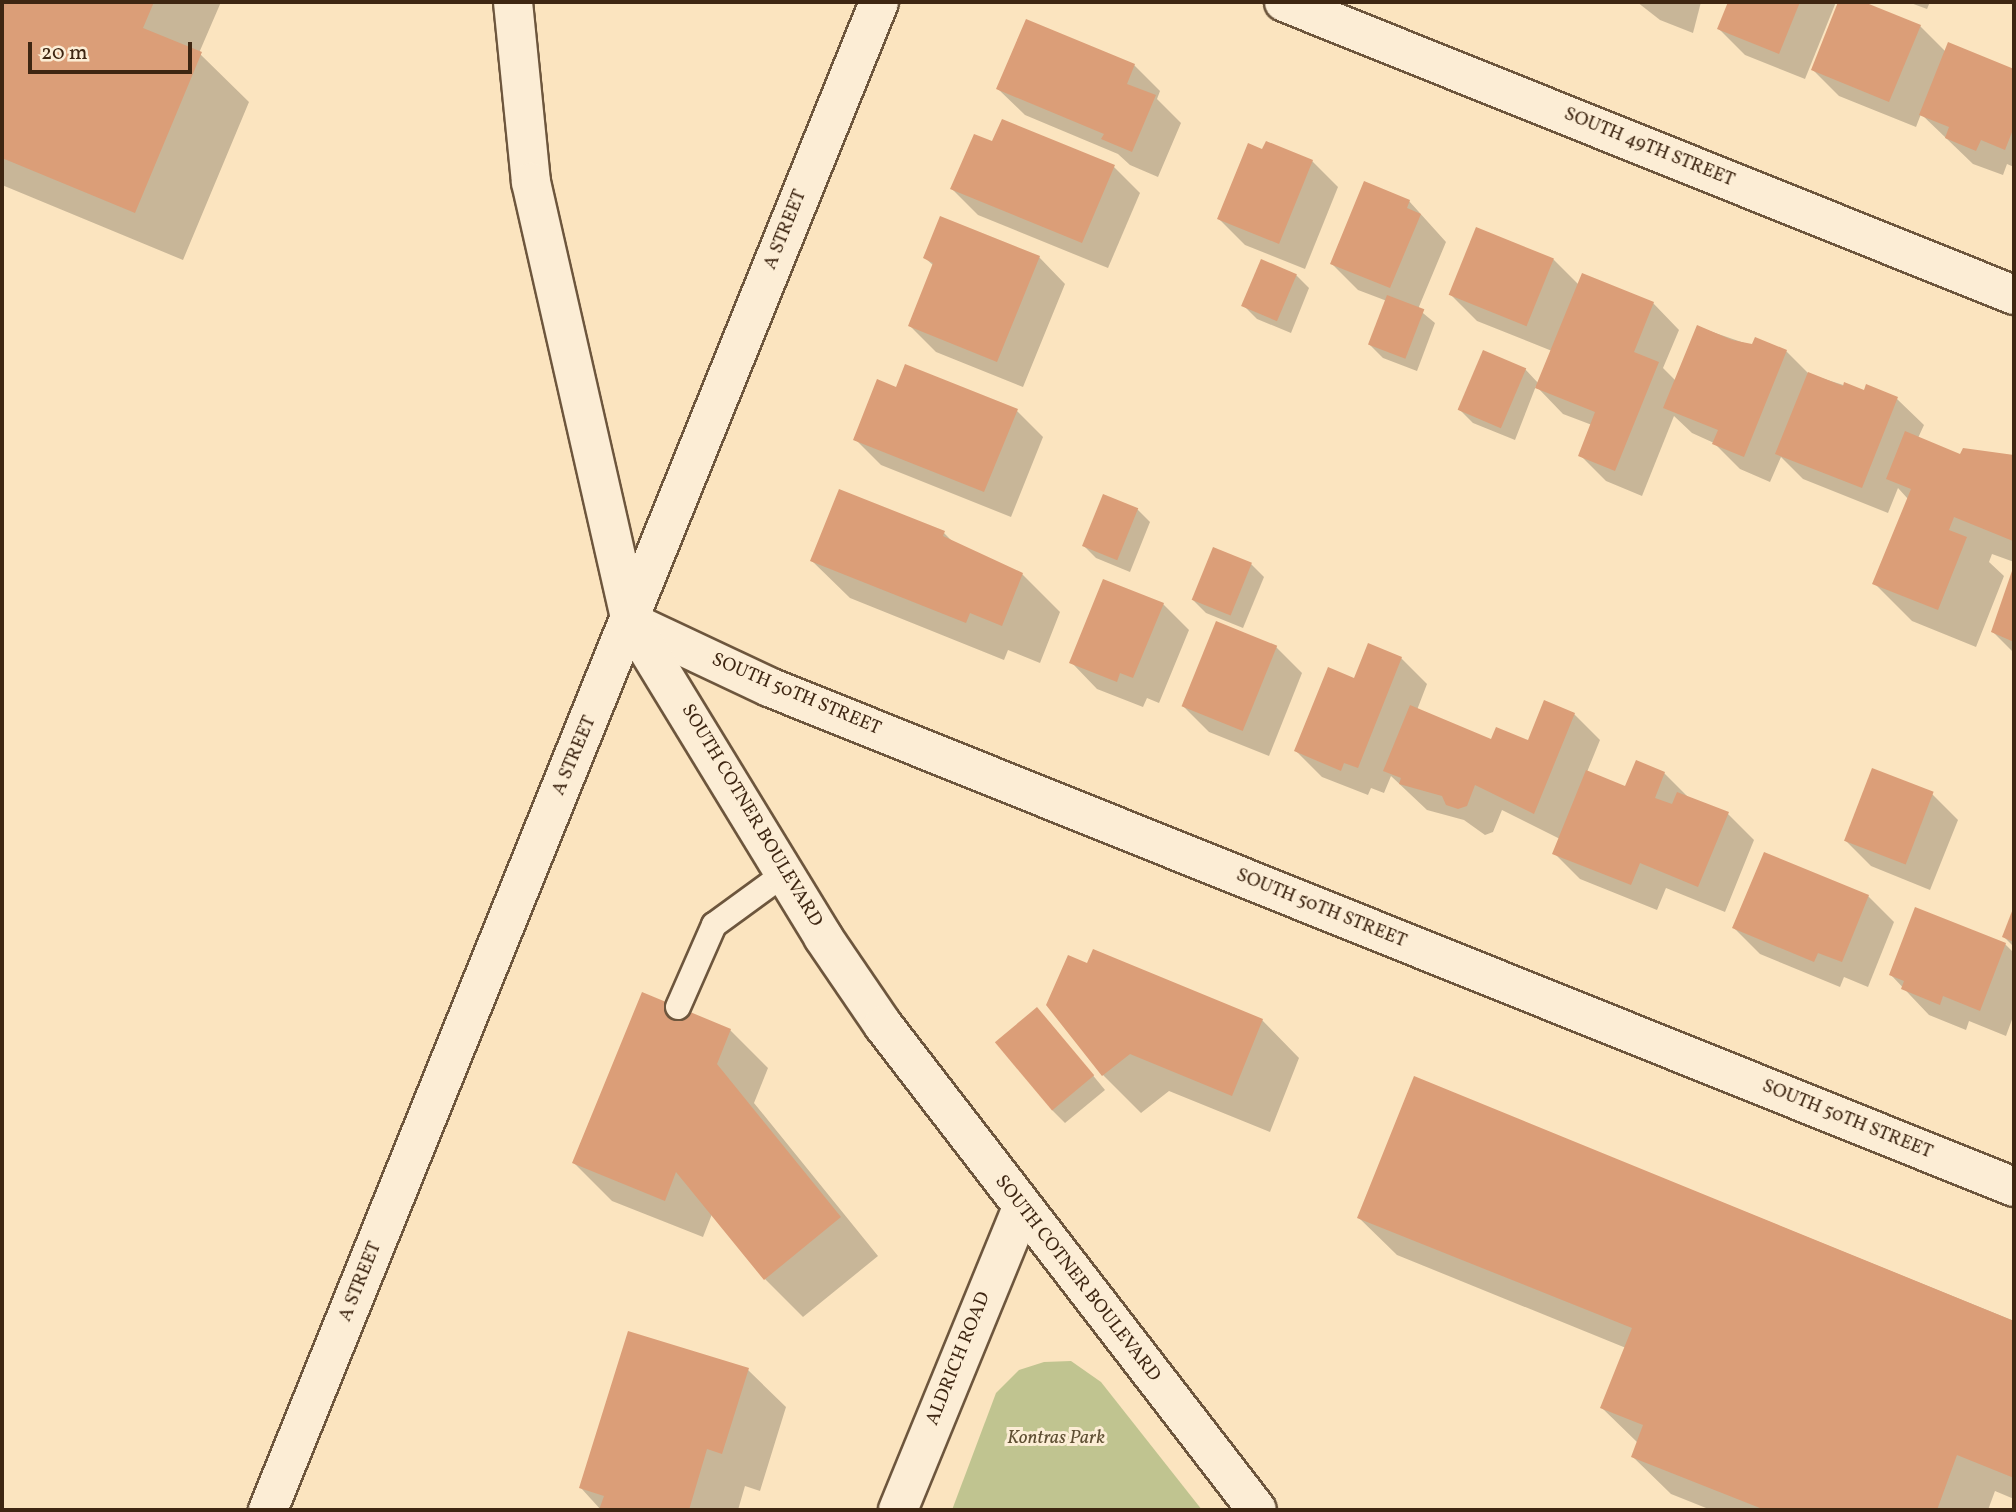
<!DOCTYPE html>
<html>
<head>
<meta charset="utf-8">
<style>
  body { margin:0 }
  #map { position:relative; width:2016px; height:1512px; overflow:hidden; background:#fbe4bf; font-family:Vollkorn,serif }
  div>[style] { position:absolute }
  .green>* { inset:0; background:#c0c490 }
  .shadow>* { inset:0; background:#0003 }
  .building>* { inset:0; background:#db9e78; transform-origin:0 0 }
  .roads { filter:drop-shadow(2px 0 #6d563d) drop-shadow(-2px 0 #6d563d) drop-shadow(0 2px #6d563d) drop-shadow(0 -2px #6d563d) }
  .service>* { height:24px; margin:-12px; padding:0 12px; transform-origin:12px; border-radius:12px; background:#fcedd5 }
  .minor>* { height:38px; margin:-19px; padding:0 19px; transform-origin:19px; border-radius:19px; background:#fcedd5 }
  .secondary>* { height:38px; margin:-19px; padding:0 19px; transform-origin:19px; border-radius:19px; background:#fcedd5 }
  span { translate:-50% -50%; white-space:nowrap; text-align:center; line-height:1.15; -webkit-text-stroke:6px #fcedd5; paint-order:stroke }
  .street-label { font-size:19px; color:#3e2612 }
  .park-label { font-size:19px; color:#5e4e32; font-style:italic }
  .frame { position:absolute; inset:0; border:4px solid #3e2612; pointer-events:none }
  .scale { position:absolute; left:28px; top:42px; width:164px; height:32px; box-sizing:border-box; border:4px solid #3e2612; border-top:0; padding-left:9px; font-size:21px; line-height:24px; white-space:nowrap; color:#3e2612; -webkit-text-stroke:5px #fcedd5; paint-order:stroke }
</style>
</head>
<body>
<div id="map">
  <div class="green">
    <i style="clip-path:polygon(1071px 1361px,1101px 1382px,1202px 1510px,952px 1510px,996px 1393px,1019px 1370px,1044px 1362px)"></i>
  </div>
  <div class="shadow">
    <i style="clip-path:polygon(2px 2px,221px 2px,199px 53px,249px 102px,183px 260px,2px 185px)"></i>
    <i style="clip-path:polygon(1637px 2px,1701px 2px,1693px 33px,1660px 20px)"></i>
    <i style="clip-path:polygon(1730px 2px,1836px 2px,1805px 79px,1745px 55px,1719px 29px)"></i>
    <i style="clip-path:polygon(1840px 2px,1859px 2px,1920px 26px,1946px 52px,1949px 45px,2014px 71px,2014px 167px,2007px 164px,2003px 175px,1973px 164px,1921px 114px,1916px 127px,1839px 96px,1813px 70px)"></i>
    <i style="clip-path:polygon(1908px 2px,1930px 2px,1927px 9px)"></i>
    <i style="clip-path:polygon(1134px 65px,1160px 91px,1157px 99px,1181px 123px,1158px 177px,1130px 165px,1118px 154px,1025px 115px,998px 89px)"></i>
    <i style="clip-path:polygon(993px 143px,1114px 167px,1140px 193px,1108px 268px,978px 215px,952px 189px)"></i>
    <i style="clip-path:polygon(1263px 151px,1312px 161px,1338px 187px,1305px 269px,1245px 245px,1219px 219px)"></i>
    <i style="clip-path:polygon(1409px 201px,1446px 242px,1418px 309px,1435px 323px,1417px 371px,1383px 358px,1370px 345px,1387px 301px,1358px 290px,1332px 264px)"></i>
    <i style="clip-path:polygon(1039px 257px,1065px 284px,1023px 387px,936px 352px,910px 326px,934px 266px,925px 258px)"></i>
    <i style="clip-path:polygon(1553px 259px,1579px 285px,1653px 303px,1679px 330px,1663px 368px,1676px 381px,1698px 327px,1753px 346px,1786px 351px,1809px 374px,1865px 392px,1867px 386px,1897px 399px,1924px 425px,1918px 438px,1961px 456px,1964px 450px,2014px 456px,2014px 562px,1992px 554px,1989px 562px,2004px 576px,1976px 647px,1912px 621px,1874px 583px,1908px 499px,1898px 488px,1888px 513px,1803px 479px,1781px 457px,1770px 482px,1740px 469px,1714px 443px,1692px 433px,1674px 416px,1642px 496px,1606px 481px,1580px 455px,1592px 425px,1563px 414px,1536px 386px,1515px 440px,1473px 423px,1460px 410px,1525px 369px,1539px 384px,1552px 351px,1477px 321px,1451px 295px)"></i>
    <i style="clip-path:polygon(1296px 275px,1309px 288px,1291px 333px,1257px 319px,1244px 306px)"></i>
    <i style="clip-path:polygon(1017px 411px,1043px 437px,1011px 517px,881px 465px,855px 439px)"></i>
    <i style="clip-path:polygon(1137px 509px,1150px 522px,1130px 572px,1096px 558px,1083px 545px)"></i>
    <i style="clip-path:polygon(944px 533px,954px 543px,1022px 574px,1060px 612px,1040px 663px,1008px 650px,1004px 660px,850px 598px,812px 561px)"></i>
    <i style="clip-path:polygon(1251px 564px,1264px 577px,1243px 628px,1206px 613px,1193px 600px)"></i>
    <i style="clip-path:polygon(2014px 571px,2014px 653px,1993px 632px)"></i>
    <i style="clip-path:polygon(1163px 604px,1189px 630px,1159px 703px,1147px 698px,1143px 707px,1097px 689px,1071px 662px)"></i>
    <i style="clip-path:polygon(1276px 647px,1302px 673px,1269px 756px,1209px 732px,1183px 706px)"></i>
    <i style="clip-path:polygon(1401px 658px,1427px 684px,1417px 710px,1492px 741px,1529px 743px,1574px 714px,1600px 740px,1587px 772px,1626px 788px,1664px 773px,1689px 798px,1728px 814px,1754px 840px,1725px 912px,1666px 888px,1657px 910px,1580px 879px,1554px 853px,1560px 839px,1502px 810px,1493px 832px,1485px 835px,1464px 820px,1427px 810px,1391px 776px,1384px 793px,1371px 788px,1368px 795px,1322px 777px,1296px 751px,1355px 680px)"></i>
    <i style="clip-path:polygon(1932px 794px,1958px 820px,1930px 890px,1871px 866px,1845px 840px)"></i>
    <i style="clip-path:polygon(1868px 896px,1894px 922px,1868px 987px,1844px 977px,1840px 987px,1760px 954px,1734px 928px)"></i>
    <i style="clip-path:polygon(2014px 911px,2014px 947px,2004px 937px)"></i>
    <i style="clip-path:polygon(2005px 944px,2014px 953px,2014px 1014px,2006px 1036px,1969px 1021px,1966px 1030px,1929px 1015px,1891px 975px)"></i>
    <i style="clip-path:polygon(1048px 1005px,1262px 1020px,1299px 1058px,1270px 1132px,1169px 1091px,1141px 1113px,1103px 1075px)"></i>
    <i style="clip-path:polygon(1049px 1022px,1105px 1090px,1065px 1123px,1052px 1110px)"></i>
    <i style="clip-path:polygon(730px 1030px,768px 1068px,754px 1103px,878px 1256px,803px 1317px,765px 1279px,712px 1214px,703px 1237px,612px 1201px,574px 1163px)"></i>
    <i style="clip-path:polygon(1415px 1078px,2014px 1321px,2014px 1499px,1995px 1491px,1988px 1510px,1711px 1510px,1671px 1494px,1633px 1457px,1638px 1443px,1602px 1408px,1626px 1348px,1397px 1255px,1359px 1218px)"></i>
    <i style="clip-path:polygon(748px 1370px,786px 1407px,760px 1491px,745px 1486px,738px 1510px,601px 1510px,581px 1488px)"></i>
  </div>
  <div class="building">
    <i style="clip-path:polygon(2px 2px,154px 2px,143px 28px,202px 52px,135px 213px,2px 158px)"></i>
    <i style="clip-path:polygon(1728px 2px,1800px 2px,1779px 54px,1717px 29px)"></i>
    <i style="clip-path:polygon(1838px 2px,1864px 2px,1921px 25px,1889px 102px,1811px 70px)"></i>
    <i style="clip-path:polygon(1026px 19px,1135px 64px,1127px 84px,1156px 95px,1132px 152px,1101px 139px,1104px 134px,996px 89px)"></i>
    <i style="clip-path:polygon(1948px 42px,2014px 69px,2014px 127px,2005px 150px,1981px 140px,1976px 151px,1945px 138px,1949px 127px,1919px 115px)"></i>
    <i style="clip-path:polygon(1002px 119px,1115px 165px,1082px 243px,950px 189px,974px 134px,992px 141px)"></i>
    <i style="clip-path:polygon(1266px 141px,1313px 160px,1279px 244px,1217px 219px,1248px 143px,1262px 149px)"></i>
    <i style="clip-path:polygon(1364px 181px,1410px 200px,1407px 208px,1421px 214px,1390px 288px,1330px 264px)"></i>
    <i style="clip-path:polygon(940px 216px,1040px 256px,997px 362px,908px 326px,933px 263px,923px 258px)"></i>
    <i style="left:1476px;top:227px;width:84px;height:73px;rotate:22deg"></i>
    <i style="left:1261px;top:259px;width:39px;height:51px;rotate:23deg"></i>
    <i style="clip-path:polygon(1582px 273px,1654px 302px,1634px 352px,1659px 362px,1615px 471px,1578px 456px,1595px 412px,1535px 388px)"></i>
    <i style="left:1387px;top:295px;width:40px;height:53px;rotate:21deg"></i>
    <i style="clip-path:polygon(1697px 325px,1732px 340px,1752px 344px,1755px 337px,1787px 350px,1744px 457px,1712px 444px,1718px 430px,1663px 408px)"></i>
    <i style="left:1483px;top:350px;width:47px;height:65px;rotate:23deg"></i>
    <i style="clip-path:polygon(905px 364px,1018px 409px,984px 492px,853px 440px,877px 379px,896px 387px)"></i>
    <i style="clip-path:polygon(1808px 372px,1843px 386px,1844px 382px,1864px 390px,1866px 384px,1898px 397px,1862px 488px,1775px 454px)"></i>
    <i style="clip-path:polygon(1905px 431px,1960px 454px,1963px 448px,2014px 455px,2013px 541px,1954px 517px,1949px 530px,1967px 537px,1938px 610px,1872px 584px,1911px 489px,1886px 479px)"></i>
    <i style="clip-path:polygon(839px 489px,945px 531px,943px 536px,1023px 573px,1002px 626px,970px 613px,966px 623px,810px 561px)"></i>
    <i style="left:1103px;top:494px;width:38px;height:56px;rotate:22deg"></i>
    <i style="left:1213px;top:547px;width:42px;height:57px;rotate:22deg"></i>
    <i style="clip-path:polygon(2014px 565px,2014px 642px,1991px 632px)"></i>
    <i style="clip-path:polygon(1103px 579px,1164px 603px,1133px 678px,1120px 673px,1117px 682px,1069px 663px)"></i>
    <i style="left:1216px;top:621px;width:66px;height:92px;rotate:22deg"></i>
    <i style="clip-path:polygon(1368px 643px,1402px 657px,1358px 768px,1344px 763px,1341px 771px,1294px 751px,1328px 667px,1354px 678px)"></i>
    <i style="clip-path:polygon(1544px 700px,1575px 713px,1534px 814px,1475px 785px,1467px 806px,1458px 809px,1446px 805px,1442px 796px,1399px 784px,1401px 778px,1383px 771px,1410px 705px,1491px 739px,1496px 727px,1528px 740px)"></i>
    <i style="clip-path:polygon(1636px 760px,1665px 772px,1655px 798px,1672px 804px,1677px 792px,1729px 812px,1698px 887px,1640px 863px,1631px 885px,1552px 854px,1586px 770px,1625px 786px)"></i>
    <i style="left:1872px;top:768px;width:66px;height:78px;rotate:21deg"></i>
    <i style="clip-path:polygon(1764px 852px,1869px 895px,1842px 962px,1818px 953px,1814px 962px,1732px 928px)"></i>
    <i style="clip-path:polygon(2014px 906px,2014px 942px,2002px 937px)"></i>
    <i style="clip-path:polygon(1915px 907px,2006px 943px,1980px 1011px,1943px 996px,1940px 1005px,1901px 989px,1904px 981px,1889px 975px)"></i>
    <i style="clip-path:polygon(1093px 949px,1263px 1019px,1232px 1096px,1130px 1054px,1102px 1076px,1046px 1005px,1068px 955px,1087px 963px)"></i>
    <i style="clip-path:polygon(642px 992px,731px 1029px,717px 1064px,841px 1217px,764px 1280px,676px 1172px,665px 1201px,572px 1163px)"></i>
    <i style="left:1037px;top:1007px;width:89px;height:55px;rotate:50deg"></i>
    <i style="clip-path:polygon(1414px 1076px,2014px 1321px,2014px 1478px,1957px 1455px,1937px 1510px,1765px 1510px,1631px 1457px,1643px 1425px,1600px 1408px,1632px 1328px,1357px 1218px)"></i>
    <i style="clip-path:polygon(628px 1331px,749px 1368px,722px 1454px,707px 1449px,689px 1510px,599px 1510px,604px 1496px,579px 1488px)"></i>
  </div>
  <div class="roads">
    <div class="service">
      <i style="left:678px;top:1007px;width:90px;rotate:-66.3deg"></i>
      <i style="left:714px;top:925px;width:87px;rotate:-36.1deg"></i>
    </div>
    <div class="minor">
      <i style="left:1284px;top:2px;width:787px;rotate:21.87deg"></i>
      <i style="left:631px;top:622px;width:153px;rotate:25.2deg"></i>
      <i style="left:769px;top:687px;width:1342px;rotate:21.88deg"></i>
      <i style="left:898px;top:1510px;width:326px;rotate:-67.7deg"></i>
    </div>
    <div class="secondary">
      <i style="left:513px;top:2px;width:181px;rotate:84.3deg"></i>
      <i style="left:531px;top:182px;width:451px;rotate:77.2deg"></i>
      <i style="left:631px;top:622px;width:369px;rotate:58.6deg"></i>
      <i style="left:823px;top:937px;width:107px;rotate:55.7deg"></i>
      <i style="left:883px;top:1025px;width:612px;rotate:52.36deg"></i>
      <i style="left:268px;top:1510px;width:1627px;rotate:-67.94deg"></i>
    </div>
  </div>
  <div class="street-label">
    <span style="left:1649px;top:148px;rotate:22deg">SOUTH 49TH STREET</span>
    <span style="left:786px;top:230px;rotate:-68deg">A STREET</span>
    <span style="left:796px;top:695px;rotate:23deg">SOUTH 50TH STREET</span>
    <span style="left:575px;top:756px;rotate:-67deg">A STREET</span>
    <span style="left:751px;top:816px;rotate:59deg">SOUTH COTNER BOULEVARD</span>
    <span style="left:1321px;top:909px;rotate:22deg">SOUTH 50TH STREET</span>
    <span style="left:1847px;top:1120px;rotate:22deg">SOUTH 50TH STREET</span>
    <span style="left:1077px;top:1279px;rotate:52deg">SOUTH COTNER BOULEVARD</span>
    <span style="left:361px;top:1282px;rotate:-68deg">A STREET</span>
    <span style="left:959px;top:1359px;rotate:-68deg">ALDRICH ROAD</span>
  </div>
  <div class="park-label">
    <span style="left:1056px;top:1439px">Kontras Park</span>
  </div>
  <div class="frame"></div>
  <div class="scale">20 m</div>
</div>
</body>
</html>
